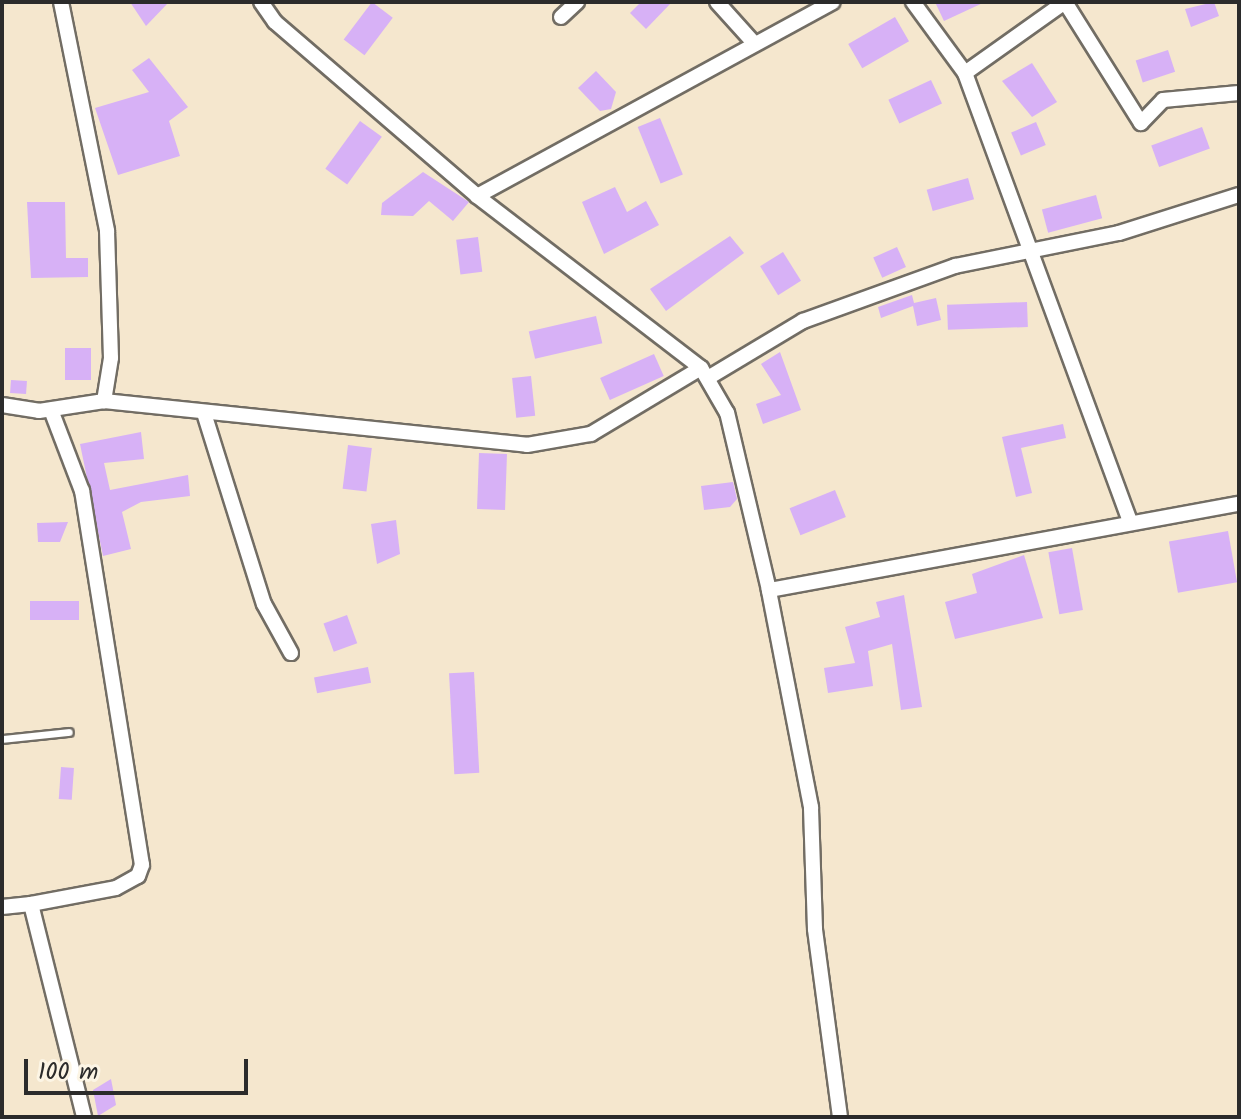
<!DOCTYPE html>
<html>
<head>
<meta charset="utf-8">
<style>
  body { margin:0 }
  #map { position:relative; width:1241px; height:1119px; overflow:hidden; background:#f5e7ce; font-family:Kalam,sans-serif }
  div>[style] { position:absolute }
  .building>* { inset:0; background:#d7b1f6; transform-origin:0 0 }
  .roads { filter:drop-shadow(2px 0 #726d64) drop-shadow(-2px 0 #726d64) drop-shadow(0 2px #726d64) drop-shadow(0 -2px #726d64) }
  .service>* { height:7px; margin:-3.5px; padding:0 3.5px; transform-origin:3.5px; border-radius:3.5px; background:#fff }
  .minor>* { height:14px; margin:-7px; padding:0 7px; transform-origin:7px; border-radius:7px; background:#fff }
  span { translate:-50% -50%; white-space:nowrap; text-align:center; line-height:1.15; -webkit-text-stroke:6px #fcf5e5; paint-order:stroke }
  .frame { position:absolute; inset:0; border:4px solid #2b2b2b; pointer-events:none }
  .scale { position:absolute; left:24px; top:1059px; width:224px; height:36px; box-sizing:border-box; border:4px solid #2b2b2b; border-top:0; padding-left:10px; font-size:24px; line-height:28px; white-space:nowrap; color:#2b2b2b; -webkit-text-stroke:6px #fcf5e5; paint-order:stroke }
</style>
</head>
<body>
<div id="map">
  <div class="building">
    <i style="clip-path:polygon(130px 2px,169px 2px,146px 26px)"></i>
    <i style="left:372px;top:2px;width:26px;height:47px;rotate:37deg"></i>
    <i style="clip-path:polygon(641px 2px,672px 2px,646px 29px,630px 13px)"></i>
    <i style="clip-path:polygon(935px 2px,985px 2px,944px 21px)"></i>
    <i style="clip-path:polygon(1214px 2px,1219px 16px,1191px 27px,1185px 9px)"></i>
    <i style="left:895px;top:17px;width:28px;height:54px;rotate:60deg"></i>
    <i style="left:1168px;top:50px;width:23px;height:34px;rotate:72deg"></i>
    <i style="clip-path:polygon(149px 58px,188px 107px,169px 121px,180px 156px,118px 175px,95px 108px,149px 92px,132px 70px)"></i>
    <i style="clip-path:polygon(1032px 63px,1057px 102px,1032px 117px,1002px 81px)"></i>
    <i style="clip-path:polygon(596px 71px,616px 92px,611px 109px,600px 111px,578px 88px)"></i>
    <i style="left:931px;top:80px;width:26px;height:47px;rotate:65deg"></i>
    <i style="left:660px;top:118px;width:61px;height:24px;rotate:68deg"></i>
    <i style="left:360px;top:121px;width:27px;height:59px;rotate:36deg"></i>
    <i style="left:1036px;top:122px;width:25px;height:27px;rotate:67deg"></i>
    <i style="left:1202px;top:127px;width:23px;height:54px;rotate:70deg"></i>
    <i style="clip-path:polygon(423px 172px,469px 202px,453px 221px,429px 201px,413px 216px,381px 215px,382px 203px)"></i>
    <i style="left:968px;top:178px;width:22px;height:43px;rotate:74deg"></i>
    <i style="clip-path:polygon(615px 187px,627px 212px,646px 201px,659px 225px,604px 254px,582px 202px)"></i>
    <i style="left:1096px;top:195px;width:24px;height:56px;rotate:75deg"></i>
    <i style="clip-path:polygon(27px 202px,65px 202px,66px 258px,88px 258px,88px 277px,31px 278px)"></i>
    <i style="clip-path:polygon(730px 236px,744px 253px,666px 311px,650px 289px)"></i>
    <i style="left:478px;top:237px;width:35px;height:22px;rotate:83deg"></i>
    <i style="left:897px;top:247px;width:22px;height:26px;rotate:66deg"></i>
    <i style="left:783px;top:252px;width:34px;height:27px;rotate:58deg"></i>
    <i style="clip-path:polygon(912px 295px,914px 303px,936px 298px,941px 320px,917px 326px,913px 306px,881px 318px,878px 307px)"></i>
    <i style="left:1027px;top:302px;width:25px;height:80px;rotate:88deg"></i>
    <i style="left:596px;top:316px;width:28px;height:69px;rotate:77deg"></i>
    <i style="left:65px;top:348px;width:26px;height:32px"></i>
    <i style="clip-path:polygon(780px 352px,801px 410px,763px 424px,756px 404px,781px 395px,761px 364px)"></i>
    <i style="left:654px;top:354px;width:24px;height:59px;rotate:66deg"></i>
    <i style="left:531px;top:376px;width:40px;height:19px;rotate:84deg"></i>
    <i style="left:11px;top:380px;width:16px;height:13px;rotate:4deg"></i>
    <i style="clip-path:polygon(1063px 424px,1066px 438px,1021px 448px,1032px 493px,1016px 497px,1002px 437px)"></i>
    <i style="clip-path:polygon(141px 432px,144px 459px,104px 463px,110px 490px,188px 475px,190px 496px,141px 502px,122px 512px,131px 549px,103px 556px,80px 444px)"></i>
    <i style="left:348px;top:445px;width:24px;height:44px;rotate:7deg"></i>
    <i style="left:479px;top:453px;width:28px;height:56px;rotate:2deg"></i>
    <i style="clip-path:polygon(733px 482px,737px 499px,730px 507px,704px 510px,701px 486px)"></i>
    <i style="left:835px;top:490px;width:29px;height:49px;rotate:68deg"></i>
    <i style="clip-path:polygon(396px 520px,400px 554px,377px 564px,371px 524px)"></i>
    <i style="clip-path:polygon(68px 522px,60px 542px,38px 542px,37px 523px)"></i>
    <i style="left:1228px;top:531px;width:52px;height:60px;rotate:80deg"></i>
    <i style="left:1072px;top:548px;width:63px;height:24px;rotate:80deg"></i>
    <i style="clip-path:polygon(1024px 555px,1043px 618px,955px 639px,945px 602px,977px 593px,972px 574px)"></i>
    <i style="clip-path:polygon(904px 595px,922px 707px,901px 710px,892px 644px,868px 651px,873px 686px,828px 693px,824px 668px,855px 663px,845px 627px,880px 617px,876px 602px)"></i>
    <i style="left:79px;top:601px;width:19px;height:49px;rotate:90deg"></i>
    <i style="left:347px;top:615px;width:30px;height:25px;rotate:70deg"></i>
    <i style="left:368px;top:667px;width:16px;height:55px;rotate:79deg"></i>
    <i style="left:474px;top:672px;width:101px;height:25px;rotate:87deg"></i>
    <i style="left:61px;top:767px;width:13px;height:32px;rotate:4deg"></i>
    <i style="clip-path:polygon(111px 1079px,116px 1105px,98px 1116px,93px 1090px)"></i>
  </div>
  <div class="roads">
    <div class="service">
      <i style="left:2px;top:739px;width:67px;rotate:-6deg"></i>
    </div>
    <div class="minor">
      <i style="left:61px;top:2px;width:234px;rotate:78.6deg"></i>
      <i style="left:107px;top:231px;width:127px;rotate:88.2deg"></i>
      <i style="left:111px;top:358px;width:44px;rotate:99.2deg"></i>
      <i style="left:261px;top:2px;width:24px;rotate:55deg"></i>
      <i style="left:275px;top:22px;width:267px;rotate:40.7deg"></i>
      <i style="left:717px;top:2px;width:54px;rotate:48deg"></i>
      <i style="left:913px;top:2px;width:88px;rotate:53.8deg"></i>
      <i style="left:965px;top:73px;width:475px;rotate:69.8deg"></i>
      <i style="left:1065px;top:2px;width:143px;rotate:57.9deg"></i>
      <i style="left:1141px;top:123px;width:32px;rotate:-46deg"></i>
      <i style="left:1163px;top:100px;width:76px;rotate:-5.3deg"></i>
      <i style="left:561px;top:17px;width:22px;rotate:-43deg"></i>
      <i style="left:965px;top:73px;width:123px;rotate:-35.4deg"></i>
      <i style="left:708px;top:378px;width:111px;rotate:-31deg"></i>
      <i style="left:803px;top:321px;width:162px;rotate:-19.9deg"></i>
      <i style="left:955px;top:266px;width:167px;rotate:-11.4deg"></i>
      <i style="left:1119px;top:233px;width:126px;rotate:-17.6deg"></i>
      <i style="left:2px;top:405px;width:37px;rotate:9deg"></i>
      <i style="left:39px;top:411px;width:66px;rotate:-8.7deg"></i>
      <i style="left:104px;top:401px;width:425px;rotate:5.9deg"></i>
      <i style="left:527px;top:445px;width:65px;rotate:-9.8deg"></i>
      <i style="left:591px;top:434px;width:128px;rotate:-31deg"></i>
      <i style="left:204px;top:413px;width:200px;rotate:72.6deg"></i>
      <i style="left:264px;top:604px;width:56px;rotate:61.1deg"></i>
      <i style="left:769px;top:590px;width:182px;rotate:-103.3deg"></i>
      <i style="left:727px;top:413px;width:52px;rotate:-120deg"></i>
      <i style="left:701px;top:368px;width:282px;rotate:-142.5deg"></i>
      <i style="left:477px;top:196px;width:405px;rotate:-28.6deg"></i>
      <i style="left:31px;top:904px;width:86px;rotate:-10.7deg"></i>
      <i style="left:116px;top:888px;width:25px;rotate:-29deg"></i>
      <i style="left:138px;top:876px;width:12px;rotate:-70deg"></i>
      <i style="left:142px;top:865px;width:379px;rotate:-99.1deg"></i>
      <i style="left:82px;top:491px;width:87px;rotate:-110.9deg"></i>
      <i style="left:2px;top:907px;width:29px;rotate:-6deg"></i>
      <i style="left:31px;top:904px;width:219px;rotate:76deg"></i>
      <i style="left:840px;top:1117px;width:190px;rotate:-97.6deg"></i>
      <i style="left:815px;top:929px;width:122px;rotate:-91.9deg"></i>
      <i style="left:811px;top:807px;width:221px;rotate:-101deg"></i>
      <i style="left:769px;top:590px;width:478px;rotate:-10.4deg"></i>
    </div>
  </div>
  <div class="frame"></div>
  <div class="scale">100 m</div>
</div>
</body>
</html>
